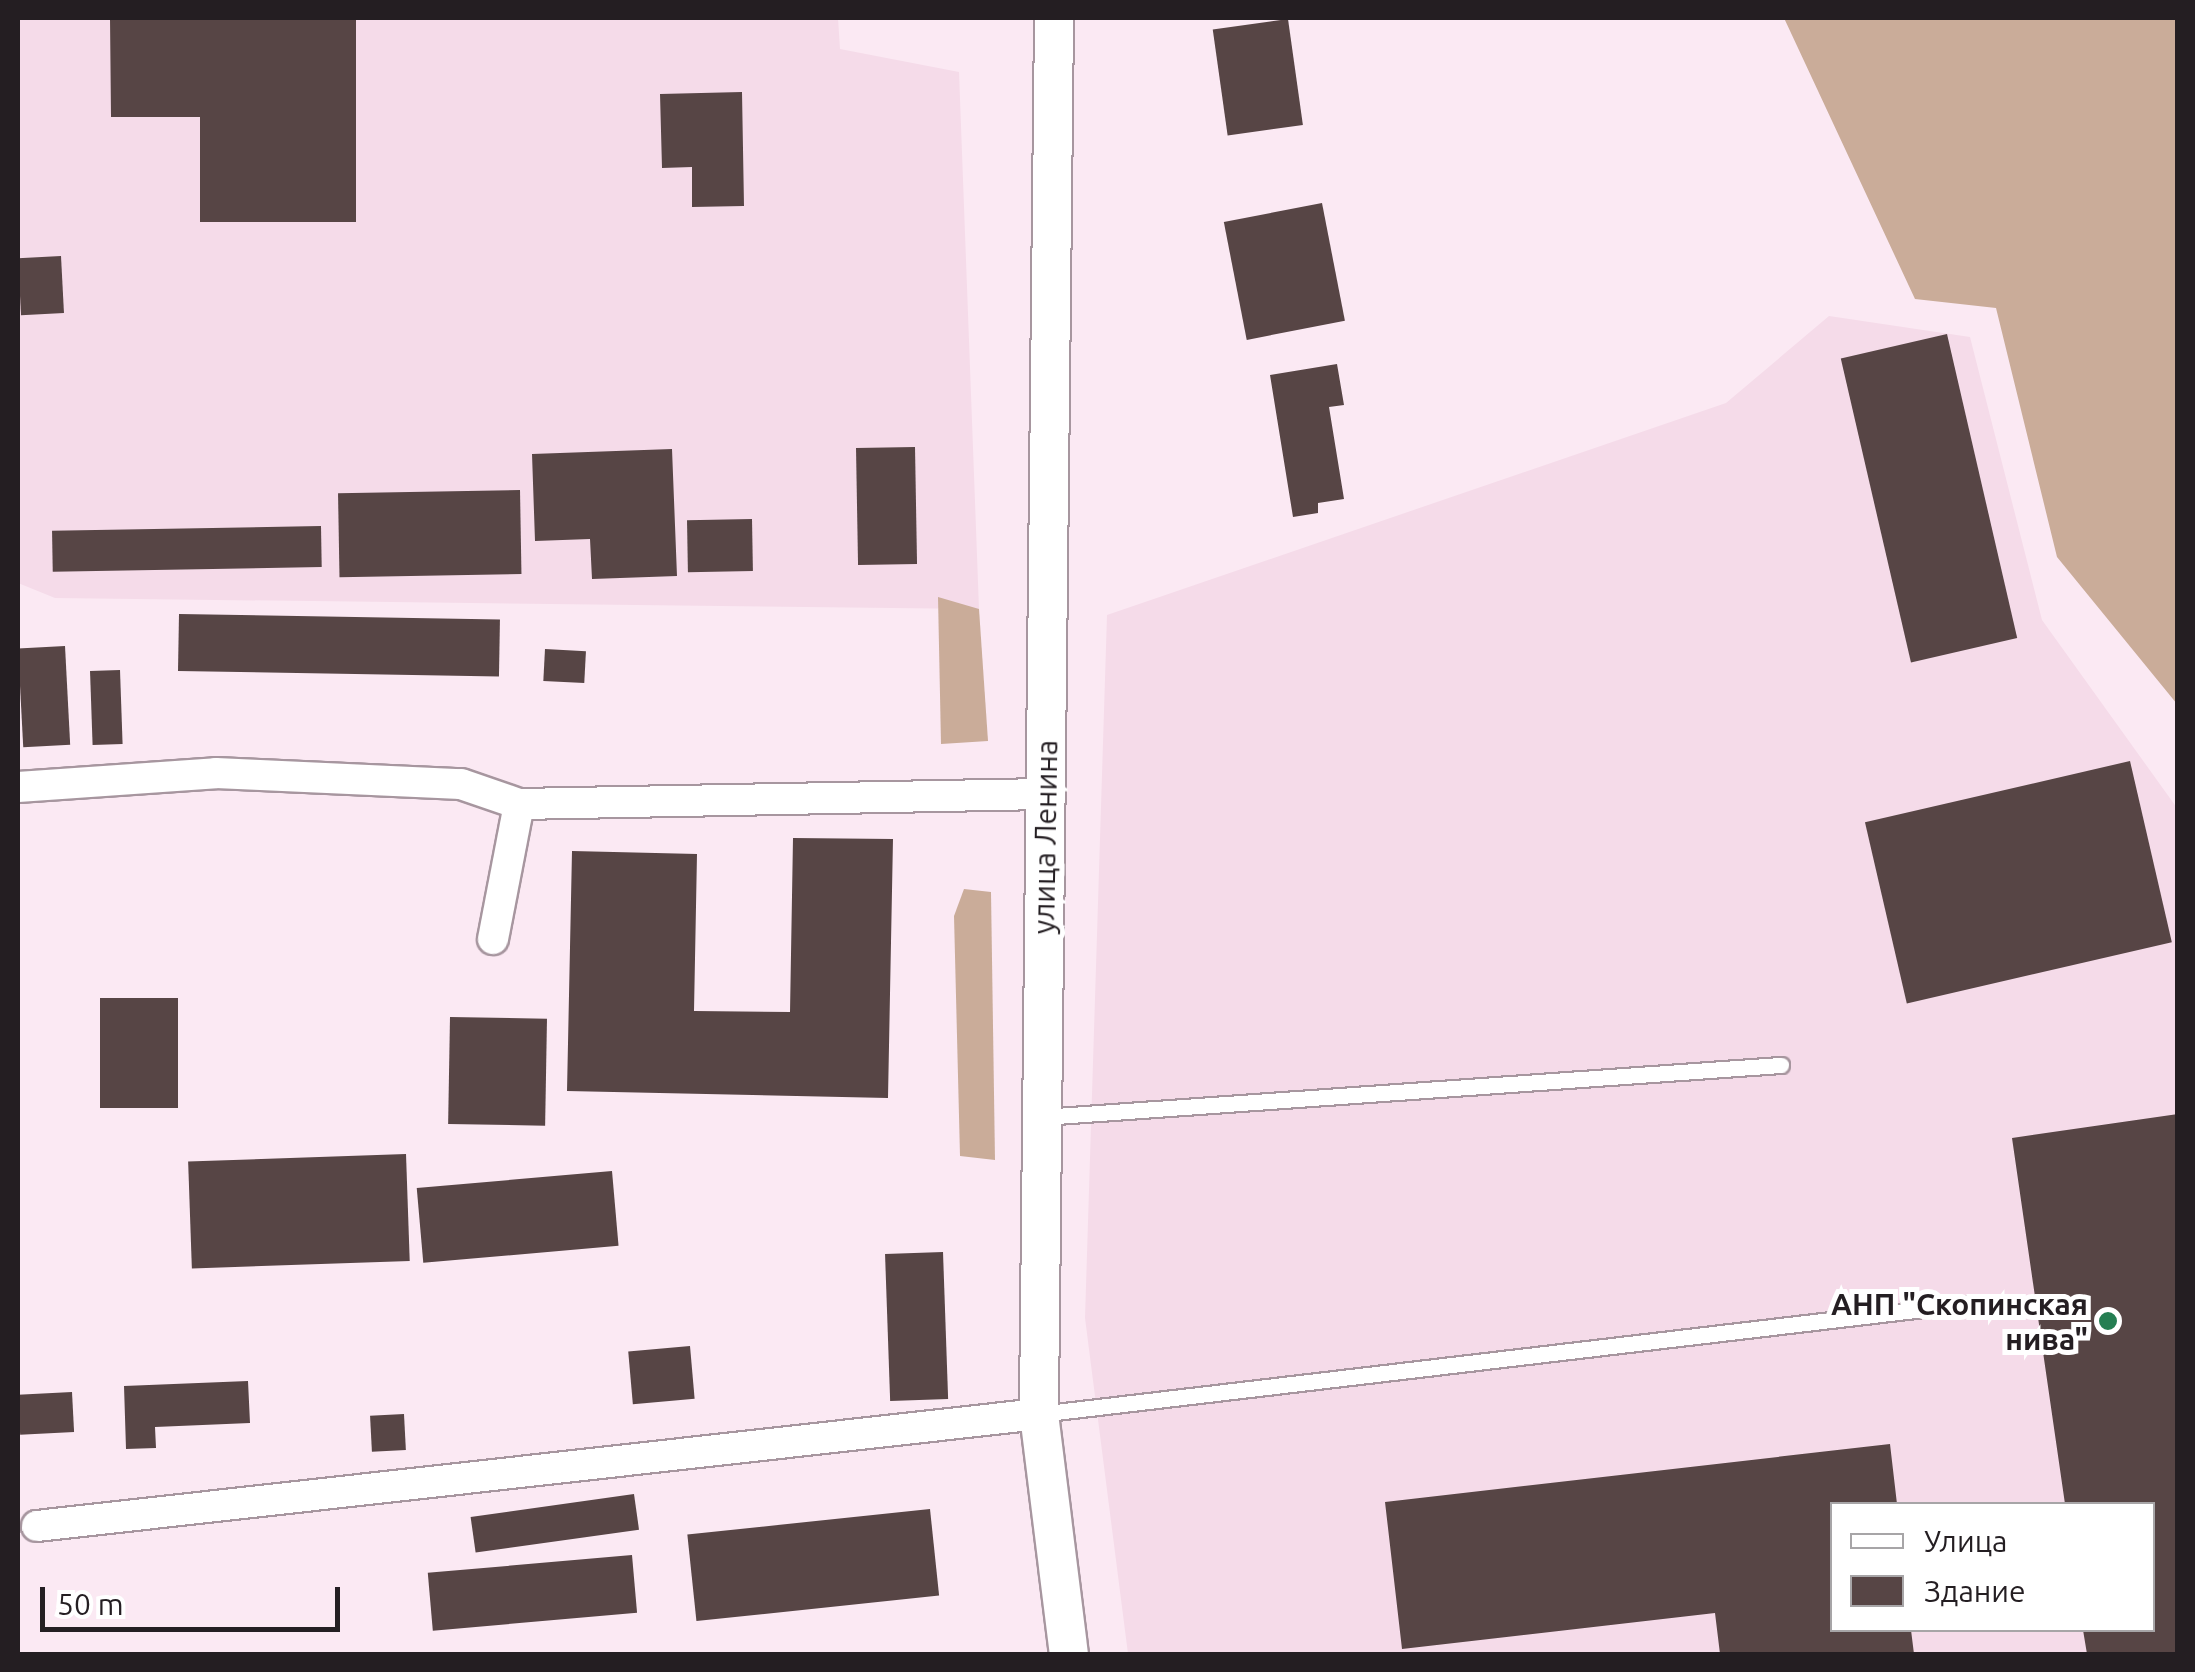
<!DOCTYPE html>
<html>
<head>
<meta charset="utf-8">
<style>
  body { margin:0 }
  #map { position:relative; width:2195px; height:1672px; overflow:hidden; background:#fbe9f3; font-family:Ubuntu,sans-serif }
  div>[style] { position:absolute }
  .built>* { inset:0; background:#f5dbe9 }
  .forest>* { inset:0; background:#caac99 }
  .building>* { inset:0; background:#574545; transform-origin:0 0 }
  .roads { filter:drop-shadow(2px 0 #a7969f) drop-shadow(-2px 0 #a7969f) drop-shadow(0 2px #a7969f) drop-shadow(0 -2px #a7969f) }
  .service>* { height:15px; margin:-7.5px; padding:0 7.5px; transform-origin:7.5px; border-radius:7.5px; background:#fff }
  .minor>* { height:30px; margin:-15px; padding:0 15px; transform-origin:15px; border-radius:15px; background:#fff }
  .tertiary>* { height:38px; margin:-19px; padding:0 19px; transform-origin:19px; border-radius:19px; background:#fff }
  .dots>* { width:28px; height:28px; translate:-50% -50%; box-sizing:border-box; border:5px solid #fff; border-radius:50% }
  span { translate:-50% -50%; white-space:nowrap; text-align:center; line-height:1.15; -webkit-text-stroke:10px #fff; paint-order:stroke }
  .street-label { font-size:30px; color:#241e22 }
  .poi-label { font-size:30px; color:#241e22; font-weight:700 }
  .right { translate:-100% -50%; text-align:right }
  .frame { position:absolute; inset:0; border:20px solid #241e22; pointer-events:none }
  .legend { position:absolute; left:1830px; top:1502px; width:325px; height:130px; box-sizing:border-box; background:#fff; border:2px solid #a7a5a7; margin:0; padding:12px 18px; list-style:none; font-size:30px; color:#241e22 }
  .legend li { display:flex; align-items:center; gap:20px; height:50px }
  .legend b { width:50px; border:2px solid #a7a5a7 }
  .scale { position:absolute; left:40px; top:1587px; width:300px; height:45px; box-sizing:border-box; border:5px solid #241e22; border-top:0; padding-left:12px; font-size:30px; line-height:35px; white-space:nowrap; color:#241e22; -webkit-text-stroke:8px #fff; paint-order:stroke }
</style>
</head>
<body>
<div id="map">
  <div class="built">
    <i style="clip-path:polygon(18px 18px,838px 18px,840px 49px,959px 72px,979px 609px,55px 598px,18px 583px)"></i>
    <i style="clip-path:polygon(evenodd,1829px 316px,1970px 337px,2042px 620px,2177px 808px,2177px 1654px,1128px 1654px,1085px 1318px,1107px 615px,1726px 403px,1829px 316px,1832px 1504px,2152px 1504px,2152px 1630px,1832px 1630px,1832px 1504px)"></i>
  </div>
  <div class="forest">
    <i style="clip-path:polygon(1784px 18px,2177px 18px,2177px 704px,2057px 557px,1996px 308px,1915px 299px)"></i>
    <i style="clip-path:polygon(938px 597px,979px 609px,988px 741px,941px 744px)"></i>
    <i style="clip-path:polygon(964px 889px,991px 892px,995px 1160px,960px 1156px,954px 916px)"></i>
  </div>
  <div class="building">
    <i style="clip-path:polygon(110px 18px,356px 18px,356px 222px,200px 222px,200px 117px,111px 117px)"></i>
    <i style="left:1288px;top:19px;width:107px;height:76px;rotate:82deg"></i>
    <i style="clip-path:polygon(742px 92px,744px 206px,692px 207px,692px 167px,662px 168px,660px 94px)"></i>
    <i style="left:1322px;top:203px;width:120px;height:100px;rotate:79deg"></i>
    <i style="left:61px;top:256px;width:57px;height:43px;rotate:87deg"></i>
    <i style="left:1947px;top:334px;width:312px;height:109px;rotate:77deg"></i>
    <i style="clip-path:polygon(1337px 364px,1344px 405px,1329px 407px,1344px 499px,1318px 503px,1318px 513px,1293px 517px,1270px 375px)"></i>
    <i style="left:915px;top:447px;width:117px;height:59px;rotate:89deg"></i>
    <i style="clip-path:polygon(672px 449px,677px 576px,592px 579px,590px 539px,535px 541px,532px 454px)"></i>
    <i style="left:520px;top:490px;width:84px;height:182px;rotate:89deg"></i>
    <i style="left:752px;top:519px;width:52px;height:65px;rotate:89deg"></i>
    <i style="left:321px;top:526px;width:41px;height:269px;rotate:89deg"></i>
    <i style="left:179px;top:614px;width:321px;height:57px;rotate:1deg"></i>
    <i style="left:65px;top:646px;width:99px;height:47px;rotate:87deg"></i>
    <i style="left:545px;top:649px;width:41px;height:32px;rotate:3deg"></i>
    <i style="left:120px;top:670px;width:74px;height:30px;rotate:88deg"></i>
    <i style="left:2130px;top:761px;width:186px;height:272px;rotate:77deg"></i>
    <i style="clip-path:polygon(793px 838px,893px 839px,888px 1098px,567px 1091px,572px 851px,697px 854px,694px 1011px,790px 1012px)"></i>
    <i style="left:178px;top:998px;width:110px;height:78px;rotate:90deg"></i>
    <i style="left:450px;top:1017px;width:97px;height:107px;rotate:1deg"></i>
    <i style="clip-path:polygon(2178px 1114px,2178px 1654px,2087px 1654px,2083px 1630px,2152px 1630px,2152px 1504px,2065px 1504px,2012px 1138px)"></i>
    <i style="left:406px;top:1154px;width:107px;height:218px;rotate:88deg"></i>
    <i style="left:612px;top:1171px;width:75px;height:196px;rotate:85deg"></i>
    <i style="left:943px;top:1252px;width:147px;height:58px;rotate:88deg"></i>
    <i style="left:690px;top:1346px;width:53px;height:62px;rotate:85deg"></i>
    <i style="clip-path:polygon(248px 1381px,250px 1423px,155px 1427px,156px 1448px,126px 1449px,124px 1386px)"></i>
    <i style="left:72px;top:1392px;width:40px;height:54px;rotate:87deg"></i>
    <i style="left:404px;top:1414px;width:36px;height:34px;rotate:87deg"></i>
    <i style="clip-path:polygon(1890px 1444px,1897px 1504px,1832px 1504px,1832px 1630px,1911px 1630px,1914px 1654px,1720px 1654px,1715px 1613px,1402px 1649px,1385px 1502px)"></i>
    <i style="left:634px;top:1494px;width:36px;height:165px;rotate:82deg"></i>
    <i style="left:930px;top:1509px;width:87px;height:244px;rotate:84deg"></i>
    <i style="left:632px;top:1555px;width:58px;height:205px;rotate:85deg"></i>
  </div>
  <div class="roads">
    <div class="service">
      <i style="left:1042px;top:1117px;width:741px;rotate:-4.03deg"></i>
      <i style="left:1039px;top:1414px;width:942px;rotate:-6.77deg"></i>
    </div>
    <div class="minor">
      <i style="left:18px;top:787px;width:198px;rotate:-4deg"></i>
      <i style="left:216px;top:773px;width:245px;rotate:2.6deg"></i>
      <i style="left:461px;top:784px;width:61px;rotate:19deg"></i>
      <i style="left:493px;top:939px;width:137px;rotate:-79.1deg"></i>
      <i style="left:519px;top:804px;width:527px;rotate:-1.09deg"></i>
      <i style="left:37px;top:1526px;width:1008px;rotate:-6.38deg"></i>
    </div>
    <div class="tertiary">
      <i style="left:1054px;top:18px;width:1396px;rotate:90.62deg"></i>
      <i style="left:1039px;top:1414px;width:242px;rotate:82.9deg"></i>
    </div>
  </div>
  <div class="dots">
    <i style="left:2108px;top:1321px;background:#257e52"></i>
  </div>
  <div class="street-label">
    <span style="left:1045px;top:837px;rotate:-89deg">улица Ленина</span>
  </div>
  <div class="poi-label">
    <span class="right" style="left:2088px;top:1321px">АНП "Скопинская<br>нива"</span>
  </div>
  <div class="frame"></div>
  <ul class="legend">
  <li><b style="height:12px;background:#fff"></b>Улица</li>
  <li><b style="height:28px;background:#574545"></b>Здание</li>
  </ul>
  <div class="scale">50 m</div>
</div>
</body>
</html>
